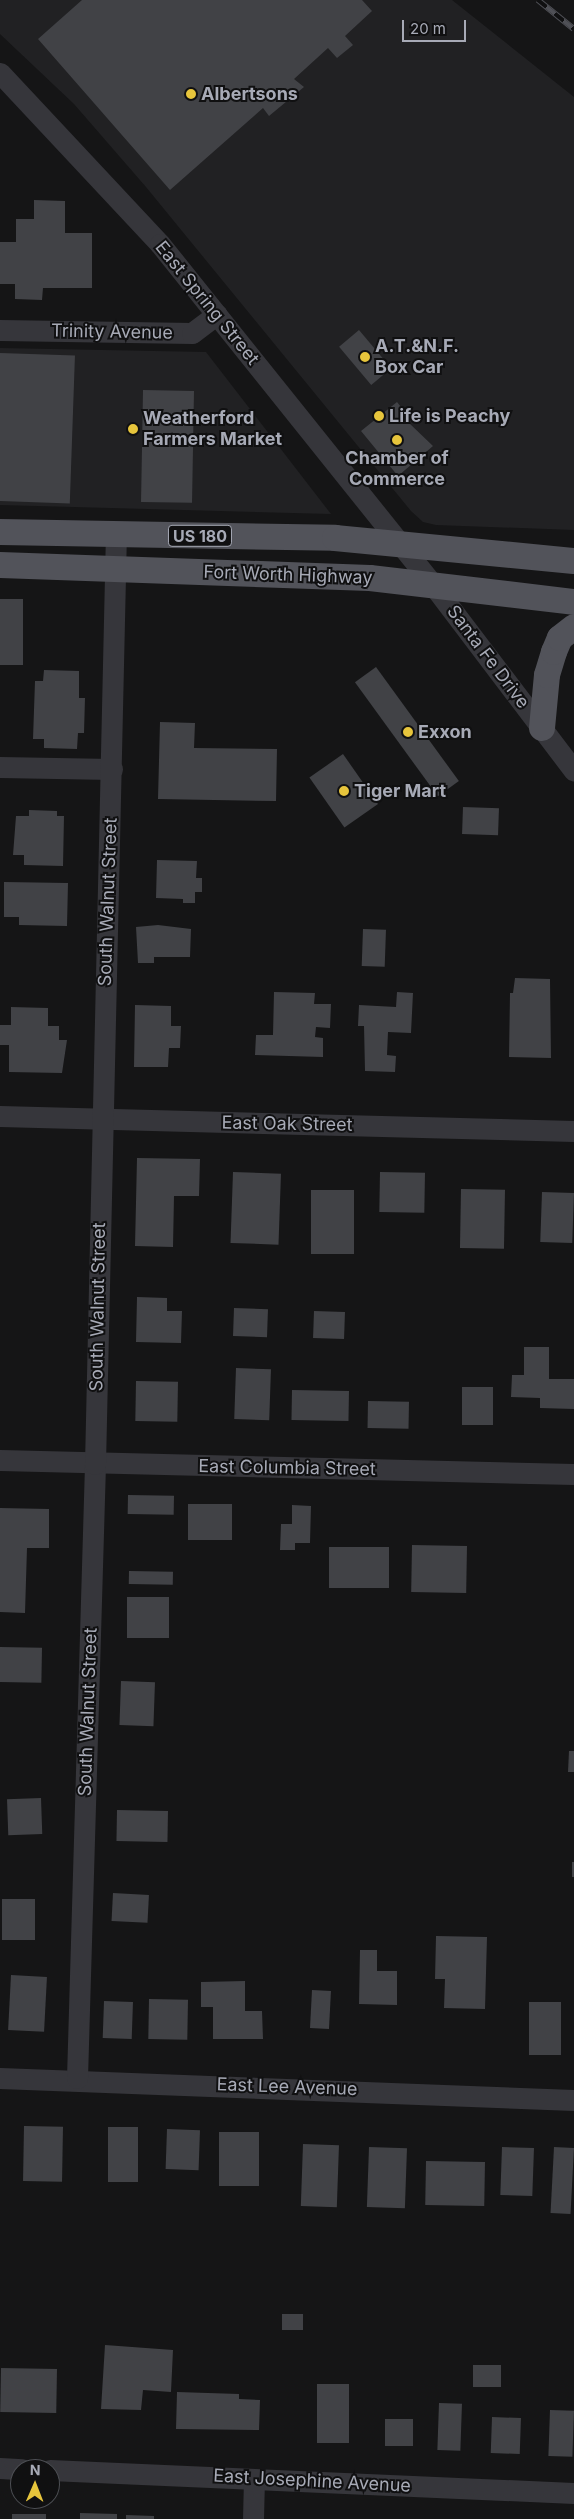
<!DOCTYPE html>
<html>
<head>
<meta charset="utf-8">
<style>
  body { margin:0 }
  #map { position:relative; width:574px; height:2519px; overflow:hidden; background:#151516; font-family:Inter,sans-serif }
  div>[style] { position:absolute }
  .built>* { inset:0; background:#212123 }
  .building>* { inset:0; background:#414246; transform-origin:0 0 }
  .minor>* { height:21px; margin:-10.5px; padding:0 10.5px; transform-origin:10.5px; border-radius:10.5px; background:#36363b }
  .major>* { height:26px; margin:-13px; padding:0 13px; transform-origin:13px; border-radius:13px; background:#52535a }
  .rail>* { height:5.5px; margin-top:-2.75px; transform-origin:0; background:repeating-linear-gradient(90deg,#101011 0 11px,#4f5056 0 22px); box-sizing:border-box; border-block:1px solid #4f5056 }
  .dots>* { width:14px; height:14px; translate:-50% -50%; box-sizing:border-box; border:2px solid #101011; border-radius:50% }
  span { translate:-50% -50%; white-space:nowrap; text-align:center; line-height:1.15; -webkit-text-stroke:4px #101011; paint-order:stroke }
  .shield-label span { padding:1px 4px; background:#101011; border:1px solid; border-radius:4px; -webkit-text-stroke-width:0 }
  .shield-label { font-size:16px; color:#a7aab6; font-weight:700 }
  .poi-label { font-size:18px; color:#a7aab6; font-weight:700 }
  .left { translate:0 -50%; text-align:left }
  .street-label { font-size:18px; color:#a7aab6 }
  .north { position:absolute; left:10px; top:2459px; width:50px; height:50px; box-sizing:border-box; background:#101011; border:1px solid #4c4e53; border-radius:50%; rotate:1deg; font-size:14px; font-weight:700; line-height:20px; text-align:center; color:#a7aab6 }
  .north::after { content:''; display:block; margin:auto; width:18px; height:22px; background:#e7c53c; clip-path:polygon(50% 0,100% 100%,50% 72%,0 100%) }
  .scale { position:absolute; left:402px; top:20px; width:64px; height:22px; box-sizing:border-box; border:2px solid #a7aab6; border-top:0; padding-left:6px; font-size:15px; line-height:18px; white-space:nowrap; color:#a7aab6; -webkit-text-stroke:4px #101011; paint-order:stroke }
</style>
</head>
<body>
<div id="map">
  <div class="built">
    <i style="clip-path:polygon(0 0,452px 0,574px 97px,574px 530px,436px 525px,423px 522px,411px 511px,146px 187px,74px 104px,0 34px)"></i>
    <i style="clip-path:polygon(0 348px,206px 352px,331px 514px,0 505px)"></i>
  </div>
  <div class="building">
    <i style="clip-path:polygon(82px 0,362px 0,372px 11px,345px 36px,353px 45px,337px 58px,328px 48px,294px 79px,304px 87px,269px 116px,263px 108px,170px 190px,38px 39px)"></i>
    <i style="clip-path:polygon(34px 200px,65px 201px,65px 233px,92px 233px,92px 288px,43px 288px,42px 300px,15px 299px,15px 284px,0 284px,0 242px,16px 242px,16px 219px,34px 219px)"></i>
    <i style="left:359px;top:330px;width:50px;height:26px;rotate:50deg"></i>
    <i style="left:0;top:353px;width:75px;height:148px;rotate:2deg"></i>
    <i style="left:143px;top:390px;width:51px;height:112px;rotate:1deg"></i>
    <i style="clip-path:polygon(397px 402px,412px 421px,409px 423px,433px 446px,398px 476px,361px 431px)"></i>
    <i style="left:0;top:599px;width:23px;height:66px"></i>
    <i style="left:376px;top:667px;width:141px;height:26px;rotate:54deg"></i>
    <i style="clip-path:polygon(44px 670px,79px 671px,79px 698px,85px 698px,84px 733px,78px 733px,77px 749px,44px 748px,44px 739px,33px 739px,35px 681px,43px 681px)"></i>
    <i style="clip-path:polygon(160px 722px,195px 723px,194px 748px,277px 749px,276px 801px,158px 799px)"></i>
    <i style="left:343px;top:754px;width:61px;height:41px;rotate:55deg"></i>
    <i style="left:463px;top:807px;width:36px;height:27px;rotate:2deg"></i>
    <i style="clip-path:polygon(29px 810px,57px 811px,57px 816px,64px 816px,63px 866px,24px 865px,24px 855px,13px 855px,16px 816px,29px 816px)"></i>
    <i style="clip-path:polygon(157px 860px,197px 861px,196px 878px,202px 878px,202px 892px,195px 892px,195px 903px,183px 903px,183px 899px,156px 898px)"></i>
    <i style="clip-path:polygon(4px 882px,68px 883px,67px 926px,19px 925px,19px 917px,4px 917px)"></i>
    <i style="clip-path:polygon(158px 925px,191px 929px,190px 957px,154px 957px,154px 963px,138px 963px,136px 927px)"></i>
    <i style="left:363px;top:929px;width:23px;height:37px;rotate:2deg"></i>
    <i style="clip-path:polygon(515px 978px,550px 979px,551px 1058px,509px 1057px,510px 993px,513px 993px)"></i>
    <i style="clip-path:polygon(274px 992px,315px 993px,314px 1004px,331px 1004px,330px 1028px,316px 1027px,315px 1037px,323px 1038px,323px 1057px,255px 1055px,256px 1035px,273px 1035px)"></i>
    <i style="clip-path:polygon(397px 992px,413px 993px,411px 1033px,388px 1032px,387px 1055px,396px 1056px,395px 1072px,365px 1071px,364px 1026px,358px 1026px,359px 1005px,396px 1007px)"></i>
    <i style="clip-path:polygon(135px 1005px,171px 1006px,171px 1026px,181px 1026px,180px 1048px,169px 1048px,168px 1067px,134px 1067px)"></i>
    <i style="clip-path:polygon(11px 1007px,48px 1008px,48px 1026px,59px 1026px,59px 1040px,67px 1040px,62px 1073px,9px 1072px,9px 1045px,0 1045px,0 1025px,11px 1025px)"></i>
    <i style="clip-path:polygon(137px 1158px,200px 1159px,199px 1196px,174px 1196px,173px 1247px,135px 1246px)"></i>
    <i style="left:233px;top:1172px;width:48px;height:71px;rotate:2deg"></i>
    <i style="left:380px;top:1172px;width:45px;height:40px;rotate:1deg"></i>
    <i style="left:461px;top:1189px;width:44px;height:59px;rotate:1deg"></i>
    <i style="left:311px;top:1190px;width:43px;height:64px"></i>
    <i style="left:542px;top:1192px;width:32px;height:50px;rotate:2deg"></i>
    <i style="clip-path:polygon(137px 1297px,167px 1298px,167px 1311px,182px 1311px,181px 1343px,136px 1342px)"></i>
    <i style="left:234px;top:1308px;width:34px;height:28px;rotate:2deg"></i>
    <i style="left:314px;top:1311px;width:31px;height:27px;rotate:2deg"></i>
    <i style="clip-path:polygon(524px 1347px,549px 1347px,549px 1379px,574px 1379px,574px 1409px,540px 1408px,540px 1398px,511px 1397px,512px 1375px,524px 1375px)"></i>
    <i style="left:236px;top:1368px;width:35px;height:51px;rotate:2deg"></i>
    <i style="left:136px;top:1381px;width:42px;height:40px;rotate:1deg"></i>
    <i style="left:462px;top:1387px;width:31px;height:38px"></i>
    <i style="left:292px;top:1390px;width:57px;height:30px;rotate:1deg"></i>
    <i style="left:368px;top:1401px;width:41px;height:27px;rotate:1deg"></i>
    <i style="left:128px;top:1495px;width:46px;height:19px;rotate:1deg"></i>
    <i style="left:188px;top:1504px;width:44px;height:36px"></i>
    <i style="clip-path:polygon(292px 1505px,311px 1506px,310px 1543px,295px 1543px,295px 1550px,280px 1550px,281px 1524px,292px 1524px)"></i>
    <i style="clip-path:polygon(0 1508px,49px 1509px,49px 1548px,27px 1548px,25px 1613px,0 1612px)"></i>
    <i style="left:412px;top:1545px;width:55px;height:47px;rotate:1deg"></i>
    <i style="left:329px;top:1547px;width:60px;height:41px"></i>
    <i style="left:129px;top:1571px;width:44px;height:13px;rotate:1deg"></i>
    <i style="left:127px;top:1597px;width:42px;height:41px"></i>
    <i style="left:0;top:1647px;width:42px;height:35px;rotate:1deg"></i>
    <i style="left:121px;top:1681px;width:34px;height:44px;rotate:2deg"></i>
    <i style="clip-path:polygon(569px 1751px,574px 1751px,574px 1772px,568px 1772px)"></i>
    <i style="left:41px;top:1798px;width:36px;height:34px;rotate:88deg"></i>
    <i style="left:117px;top:1810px;width:51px;height:31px;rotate:1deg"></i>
    <i style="left:572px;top:1862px;width:2px;height:15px"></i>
    <i style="left:113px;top:1893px;width:36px;height:28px;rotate:3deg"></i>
    <i style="left:2px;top:1899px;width:33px;height:41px"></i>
    <i style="clip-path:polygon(436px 1936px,487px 1937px,485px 2009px,444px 2008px,445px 1979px,435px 1979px)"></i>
    <i style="clip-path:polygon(360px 1950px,377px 1950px,377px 1971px,397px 1971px,397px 2005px,359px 2004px)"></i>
    <i style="left:11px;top:1975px;width:36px;height:55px;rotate:3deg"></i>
    <i style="clip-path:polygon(245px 1981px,245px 2011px,262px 2011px,263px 2039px,213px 2039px,213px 2007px,201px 2007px,201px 1982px)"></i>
    <i style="left:312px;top:1990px;width:19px;height:38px;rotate:3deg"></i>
    <i style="left:149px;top:1999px;width:39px;height:40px;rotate:1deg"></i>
    <i style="left:104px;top:2001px;width:29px;height:37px;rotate:2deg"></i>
    <i style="left:529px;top:2002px;width:32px;height:53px"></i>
    <i style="left:24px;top:2126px;width:39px;height:55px;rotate:1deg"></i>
    <i style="left:108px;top:2127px;width:30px;height:55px"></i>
    <i style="left:167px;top:2129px;width:33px;height:40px;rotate:2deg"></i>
    <i style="left:219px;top:2132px;width:40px;height:54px"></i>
    <i style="left:303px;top:2144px;width:36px;height:62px;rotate:2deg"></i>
    <i style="left:369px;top:2147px;width:38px;height:60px;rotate:2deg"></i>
    <i style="left:502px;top:2147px;width:32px;height:48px;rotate:2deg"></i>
    <i style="left:554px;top:2147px;width:20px;height:66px;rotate:3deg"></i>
    <i style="left:426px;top:2161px;width:59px;height:44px;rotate:1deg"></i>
    <i style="left:282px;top:2314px;width:21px;height:16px"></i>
    <i style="clip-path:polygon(105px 2345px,173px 2350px,171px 2392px,143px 2390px,141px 2410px,101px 2409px)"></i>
    <i style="left:501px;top:2365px;width:22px;height:28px;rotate:90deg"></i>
    <i style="left:1px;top:2368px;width:56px;height:44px;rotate:1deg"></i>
    <i style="left:317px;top:2384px;width:32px;height:59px"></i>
    <i style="clip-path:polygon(177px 2392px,239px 2394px,239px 2399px,260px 2400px,259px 2430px,176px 2429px)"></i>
    <i style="left:439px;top:2403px;width:23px;height:47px;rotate:2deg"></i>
    <i style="left:550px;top:2410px;width:24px;height:46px;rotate:2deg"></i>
    <i style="left:492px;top:2417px;width:29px;height:36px;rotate:2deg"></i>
    <i style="left:385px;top:2419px;width:28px;height:27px"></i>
    <i style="clip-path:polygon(80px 2513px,117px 2514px,117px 2519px,80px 2519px)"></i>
    <i style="left:12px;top:2514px;width:34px;height:5px"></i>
    <i style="clip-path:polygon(126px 2515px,154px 2516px,154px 2519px,126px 2519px)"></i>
  </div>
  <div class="minor">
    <i style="left:0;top:73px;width:234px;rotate:46.9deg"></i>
    <i style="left:160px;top:244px;width:437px;rotate:51.3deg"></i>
    <i style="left:433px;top:585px;width:233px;rotate:52.8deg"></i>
    <i style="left:0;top:330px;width:192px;rotate:0.9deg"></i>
    <i style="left:192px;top:333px;width:31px;rotate:-37deg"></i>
    <i style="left:0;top:767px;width:112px;rotate:1deg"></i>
    <i style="left:0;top:1116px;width:574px;rotate:1.5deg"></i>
    <i style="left:0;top:1460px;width:574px;rotate:1.4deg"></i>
    <i style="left:0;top:2078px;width:574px;rotate:2.19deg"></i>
    <i style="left:77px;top:2078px;width:614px;rotate:-88.32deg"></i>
    <i style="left:95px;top:1464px;width:929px;rotate:-88.71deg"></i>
    <i style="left:0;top:2468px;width:22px;rotate:3deg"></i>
    <i style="left:50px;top:2470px;width:525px;rotate:2.51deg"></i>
    <i style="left:253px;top:2519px;width:40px;rotate:-88.6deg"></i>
  </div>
  <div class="major">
    <i style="left:0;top:532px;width:335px;rotate:1deg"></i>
    <i style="left:335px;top:538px;width:240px;rotate:5.5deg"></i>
    <i style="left:0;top:565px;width:370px;rotate:2deg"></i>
    <i style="left:370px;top:578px;width:205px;rotate:6.7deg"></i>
    <i style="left:542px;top:728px;width:53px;rotate:-84.6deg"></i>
    <i style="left:547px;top:675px;width:24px;rotate:-73deg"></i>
    <i style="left:554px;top:652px;width:15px;rotate:-67deg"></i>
    <i style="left:560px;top:638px;width:18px;rotate:-38deg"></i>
  </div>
  <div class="rail">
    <i style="left:538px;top:0;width:46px;rotate:38.9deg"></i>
  </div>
  <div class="dots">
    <i style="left:191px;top:94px;background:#e7c53c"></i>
    <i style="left:365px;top:357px;background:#e7c53c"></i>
    <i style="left:379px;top:416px;background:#e7c53c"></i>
    <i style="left:133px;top:429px;background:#e7c53c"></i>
    <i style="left:397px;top:440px;background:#e7c53c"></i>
    <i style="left:408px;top:732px;background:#e7c53c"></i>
    <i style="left:344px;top:791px;background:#e7c53c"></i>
  </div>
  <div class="shield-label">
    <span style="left:200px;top:536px">US 180</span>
  </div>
  <div class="poi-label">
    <span class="left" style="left:201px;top:94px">Albertsons</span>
    <span class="left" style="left:375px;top:357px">A.T.&amp;N.F.<br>Box Car</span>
    <span class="left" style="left:389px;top:416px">Life is Peachy</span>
    <span class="left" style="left:143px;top:429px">Weatherford<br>Farmers Market</span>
    <span style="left:397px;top:469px">Chamber of<br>Commerce</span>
    <span class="left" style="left:418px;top:732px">Exxon</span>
    <span class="left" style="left:354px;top:791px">Tiger Mart</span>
  </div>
  <div class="street-label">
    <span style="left:207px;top:303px;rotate:51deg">East Spring Street</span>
    <span style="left:112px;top:332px;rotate:1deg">Trinity Avenue</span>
    <span style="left:288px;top:575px;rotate:2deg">Fort Worth Highway</span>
    <span style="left:488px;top:657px;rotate:53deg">Santa Fe Drive</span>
    <span style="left:108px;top:902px;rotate:-88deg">South Walnut Street</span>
    <span style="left:287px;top:1124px;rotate:1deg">East Oak Street</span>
    <span style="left:98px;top:1307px;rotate:-89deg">South Walnut Street</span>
    <span style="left:287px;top:1468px;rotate:1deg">East Columbia Street</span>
    <span style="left:88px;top:1712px;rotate:-88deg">South Walnut Street</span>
    <span style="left:287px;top:2087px;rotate:2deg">East Lee Avenue</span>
    <span style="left:312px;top:2481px;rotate:3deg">East Josephine Avenue</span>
  </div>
  <div class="north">N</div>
  <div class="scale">20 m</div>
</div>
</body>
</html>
